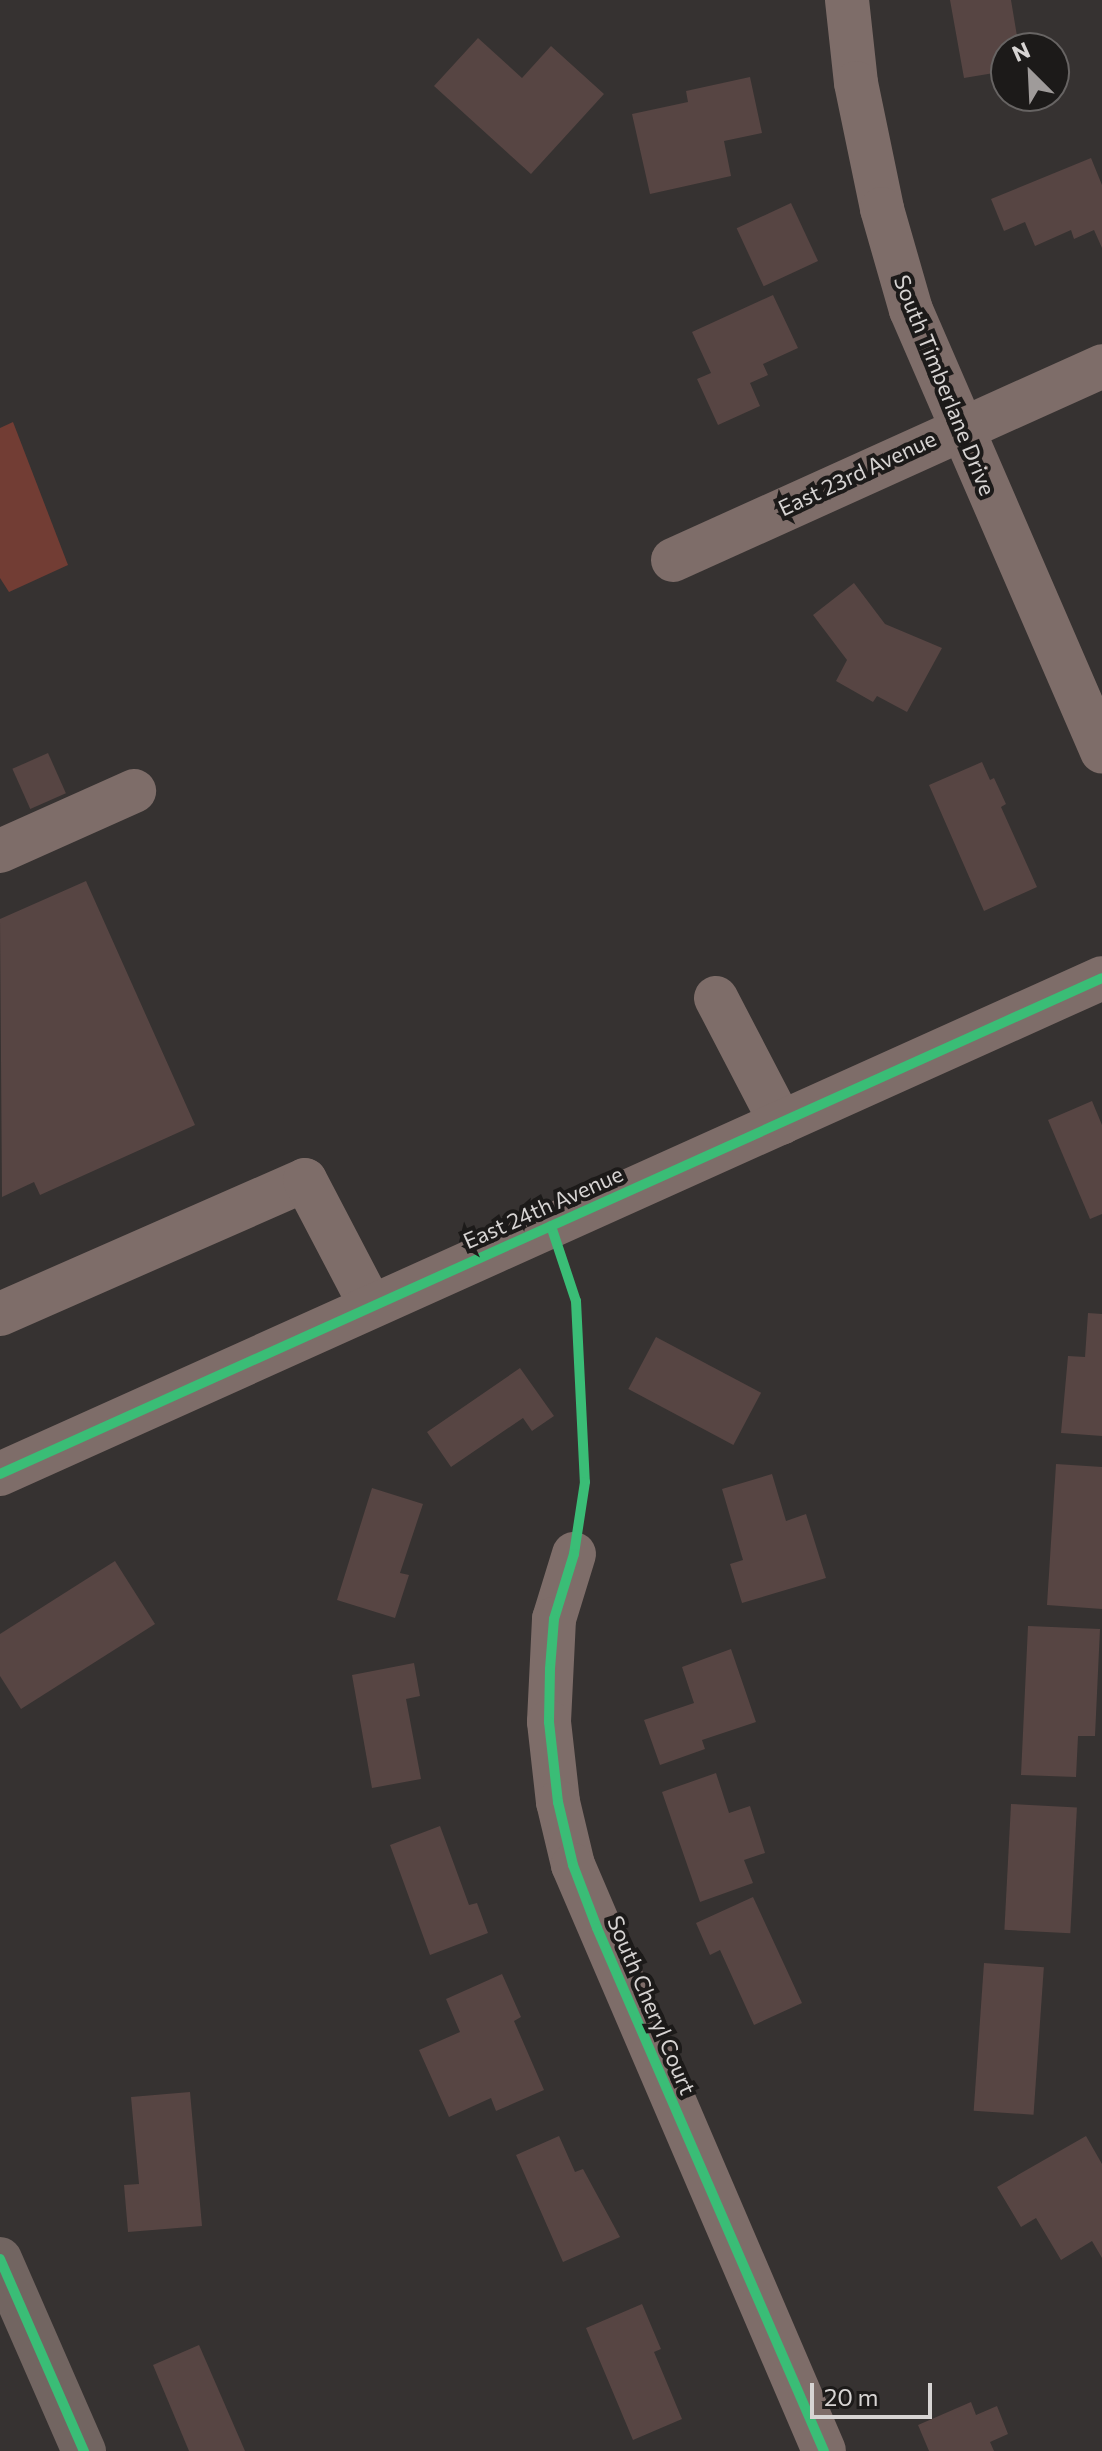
<!DOCTYPE html>
<html>
<head>
<meta charset="utf-8">
<style>
  body { margin:0 }
  #map { position:relative; width:1102px; height:2451px; overflow:hidden; background:#363231; font-family:Commissioner,sans-serif }
  div>[style] { position:absolute }
  .green>* { inset:0; background:#723d34 }
  .building>* { inset:0; background:#574543; transform-origin:0 0 }
  .minor>* { height:44px; margin:-22px; padding:0 22px; transform-origin:22px; border-radius:22px; background:#7e6d69 }
  .major>* { height:44px; margin:-22px; padding:0 22px; transform-origin:22px; border-radius:22px; background:#726561 }
  .cycleway>* { height:10px; margin:-5px; padding:0 5px; transform-origin:5px; border-radius:5px; background:#3abd76 }
  span { translate:-50% -50%; white-space:nowrap; text-align:center; line-height:1.15; -webkit-text-stroke:8px #1c1a19; paint-order:stroke }
  .street-label { font-size:22px; color:#d7d4d3 }
  .north { position:absolute; left:990px; top:32px; width:80px; height:80px; box-sizing:border-box; background:#1c1a19; border:2px solid #676463; border-radius:50%; rotate:336deg; font-size:22px; font-weight:700; line-height:32px; text-align:center; color:#d7d4d3 }
  .north::after { content:''; display:block; margin:auto; width:28px; height:36px; background:#9f9b9a; clip-path:polygon(50% 0,100% 100%,50% 72%,0 100%) }
  .scale { position:absolute; left:810px; top:2383px; width:122px; height:36px; box-sizing:border-box; border:4px solid #d7d4d3; border-top:0; padding-left:10px; font-size:24px; line-height:28px; white-space:nowrap; color:#d7d4d3; -webkit-text-stroke:6px #1c1a19; paint-order:stroke }
</style>
</head>
<body>
<div id="map">
  <div class="green">
    <i style="clip-path:polygon(13px 422px,68px 565px,9px 592px,0 578px,0 428px)"></i>
  </div>
  <div class="building">
    <i style="clip-path:polygon(950px 0,1011px 0,1019px 48px,1006px 48px,1006px 71px,964px 78px)"></i>
    <i style="clip-path:polygon(478px 38px,522px 78px,551px 46px,604px 94px,531px 174px,434px 86px)"></i>
    <i style="clip-path:polygon(750px 77px,762px 133px,724px 141px,731px 176px,650px 194px,632px 114px,688px 102px,686px 91px)"></i>
    <i style="clip-path:polygon(1091px 158px,1102px 185px,1102px 248px,1094px 230px,1074px 239px,1071px 230px,1035px 246px,1025px 222px,1004px 231px,991px 199px)"></i>
    <i style="left:791px;top:203px;width:64px;height:60px;rotate:65deg"></i>
    <i style="clip-path:polygon(773px 295px,798px 348px,763px 364px,768px 375px,750px 383px,760px 406px,718px 425px,697px 379px,711px 373px,692px 332px)"></i>
    <i style="clip-path:polygon(854px 583px,885px 624px,942px 648px,907px 712px,877px 696px,873px 702px,836px 681px,847px 660px,813px 615px)"></i>
    <i style="left:48px;top:753px;width:44px;height:39px;rotate:66deg"></i>
    <i style="clip-path:polygon(982px 762px,990px 780px,994px 778px,1006px 804px,1001px 807px,1037px 887px,984px 911px,929px 785px)"></i>
    <i style="clip-path:polygon(86px 881px,195px 1125px,40px 1195px,34px 1182px,2px 1197px,0 919px)"></i>
    <i style="clip-path:polygon(1092px 1101px,1102px 1125px,1102px 1214px,1090px 1219px,1048px 1120px)"></i>
    <i style="clip-path:polygon(1088px 1313px,1102px 1314px,1102px 1436px,1061px 1433px,1068px 1356px,1085px 1357px)"></i>
    <i style="left:656px;top:1337px;width:119px;height:59px;rotate:28deg"></i>
    <i style="clip-path:polygon(520px 1368px,554px 1416px,532px 1431px,523px 1418px,451px 1467px,427px 1432px)"></i>
    <i style="clip-path:polygon(1056px 1464px,1102px 1467px,1102px 1609px,1047px 1605px)"></i>
    <i style="clip-path:polygon(772px 1474px,786px 1521px,806px 1514px,826px 1578px,742px 1603px,730px 1564px,743px 1560px,722px 1489px)"></i>
    <i style="clip-path:polygon(372px 1488px,423px 1504px,400px 1573px,409px 1575px,395px 1618px,337px 1600px)"></i>
    <i style="clip-path:polygon(115px 1561px,155px 1624px,21px 1709px,0 1676px,0 1634px)"></i>
    <i style="clip-path:polygon(1028px 1626px,1100px 1629px,1095px 1736px,1078px 1736px,1076px 1777px,1021px 1775px)"></i>
    <i style="clip-path:polygon(731px 1649px,756px 1722px,702px 1740px,705px 1749px,660px 1765px,644px 1720px,694px 1703px,682px 1667px)"></i>
    <i style="clip-path:polygon(414px 1663px,420px 1696px,406px 1699px,421px 1779px,372px 1788px,352px 1675px)"></i>
    <i style="clip-path:polygon(716px 1773px,729px 1813px,750px 1806px,765px 1853px,744px 1860px,753px 1883px,700px 1902px,662px 1792px)"></i>
    <i style="left:1011px;top:1804px;width:66px;height:126px;rotate:3deg"></i>
    <i style="clip-path:polygon(440px 1826px,469px 1905px,477px 1903px,488px 1933px,430px 1955px,390px 1845px)"></i>
    <i style="clip-path:polygon(753px 1897px,802px 2003px,754px 2025px,720px 1950px,710px 1955px,696px 1923px)"></i>
    <i style="left:984px;top:1963px;width:60px;height:148px;rotate:4deg"></i>
    <i style="clip-path:polygon(502px 1974px,521px 2017px,514px 2021px,544px 2090px,496px 2111px,491px 2098px,449px 2117px,419px 2050px,460px 2032px,446px 1999px)"></i>
    <i style="clip-path:polygon(190px 2092px,202px 2226px,128px 2232px,124px 2185px,139px 2184px,131px 2097px)"></i>
    <i style="clip-path:polygon(559px 2136px,575px 2172px,583px 2169px,620px 2237px,563px 2262px,516px 2155px)"></i>
    <i style="clip-path:polygon(1086px 2136px,1102px 2164px,1102px 2258px,1092px 2241px,1061px 2260px,1036px 2218px,1021px 2227px,997px 2187px)"></i>
    <i style="clip-path:polygon(642px 2304px,661px 2349px,654px 2352px,682px 2419px,633px 2440px,586px 2328px)"></i>
    <i style="clip-path:polygon(199px 2345px,245px 2451px,189px 2451px,153px 2365px)"></i>
    <i style="clip-path:polygon(971px 2402px,976px 2415px,997px 2406px,1008px 2434px,990px 2442px,994px 2451px,929px 2451px,918px 2425px)"></i>
  </div>
  <div class="minor">
    <i style="left:847px;top:0;width:83px;rotate:83.8deg"></i>
    <i style="left:856px;top:83px;width:129px;rotate:78.3deg"></i>
    <i style="left:882px;top:209px;width:105px;rotate:74deg"></i>
    <i style="left:911px;top:310px;width:481px;rotate:66.6deg"></i>
    <i style="left:673px;top:560px;width:471px;rotate:-24.3deg"></i>
    <i style="left:0;top:851px;width:147px;rotate:-24.1deg"></i>
    <i style="left:716px;top:998px;width:141px;rotate:62.5deg"></i>
    <i style="left:0;top:1314px;width:333px;rotate:-23.7deg"></i>
    <i style="left:305px;top:1180px;width:142px;rotate:62.4deg"></i>
    <i style="left:0;top:1474px;width:1208px;rotate:-24.23deg"></i>
    <i style="left:574px;top:1554px;width:68px;rotate:107.1deg"></i>
    <i style="left:554px;top:1619px;width:103px;rotate:92.8deg"></i>
    <i style="left:549px;top:1722px;width:81px;rotate:83.6deg"></i>
    <i style="left:558px;top:1802px;width:65px;rotate:76.6deg"></i>
    <i style="left:573px;top:1865px;width:637px;rotate:66.81deg"></i>
  </div>
  <div class="major">
    <i style="left:0;top:2259px;width:210px;rotate:66.4deg"></i>
  </div>
  <div class="cycleway">
    <i style="left:551px;top:1226px;width:79px;rotate:71.6deg"></i>
    <i style="left:576px;top:1301px;width:181px;rotate:87.2deg"></i>
    <i style="left:585px;top:1482px;width:73px;rotate:98.7deg"></i>
    <i style="left:574px;top:1554px;width:68px;rotate:107.1deg"></i>
    <i style="left:554px;top:1619px;width:50px;rotate:94.6deg"></i>
    <i style="left:550px;top:1669px;width:53px;rotate:91.1deg"></i>
    <i style="left:549px;top:1722px;width:81px;rotate:83.6deg"></i>
    <i style="left:558px;top:1802px;width:65px;rotate:76.6deg"></i>
    <i style="left:573px;top:1865px;width:67px;rotate:69.1deg"></i>
    <i style="left:597px;top:1928px;width:570px;rotate:66.54deg"></i>
    <i style="left:0;top:1474px;width:1208px;rotate:-24.23deg"></i>
    <i style="left:0;top:2259px;width:210px;rotate:66.4deg"></i>
  </div>
  <div class="street-label">
    <span style="left:945px;top:385px;rotate:68deg">South Timberlane Drive</span>
    <span style="left:857px;top:473px;rotate:-25deg">East 23rd Avenue</span>
    <span style="left:543px;top:1207px;rotate:-24deg">East 24th Avenue</span>
    <span style="left:652px;top:2005px;rotate:67deg">South Cheryl Court</span>
  </div>
  <div class="north">N</div>
  <div class="scale">20 m</div>
</div>
</body>
</html>
